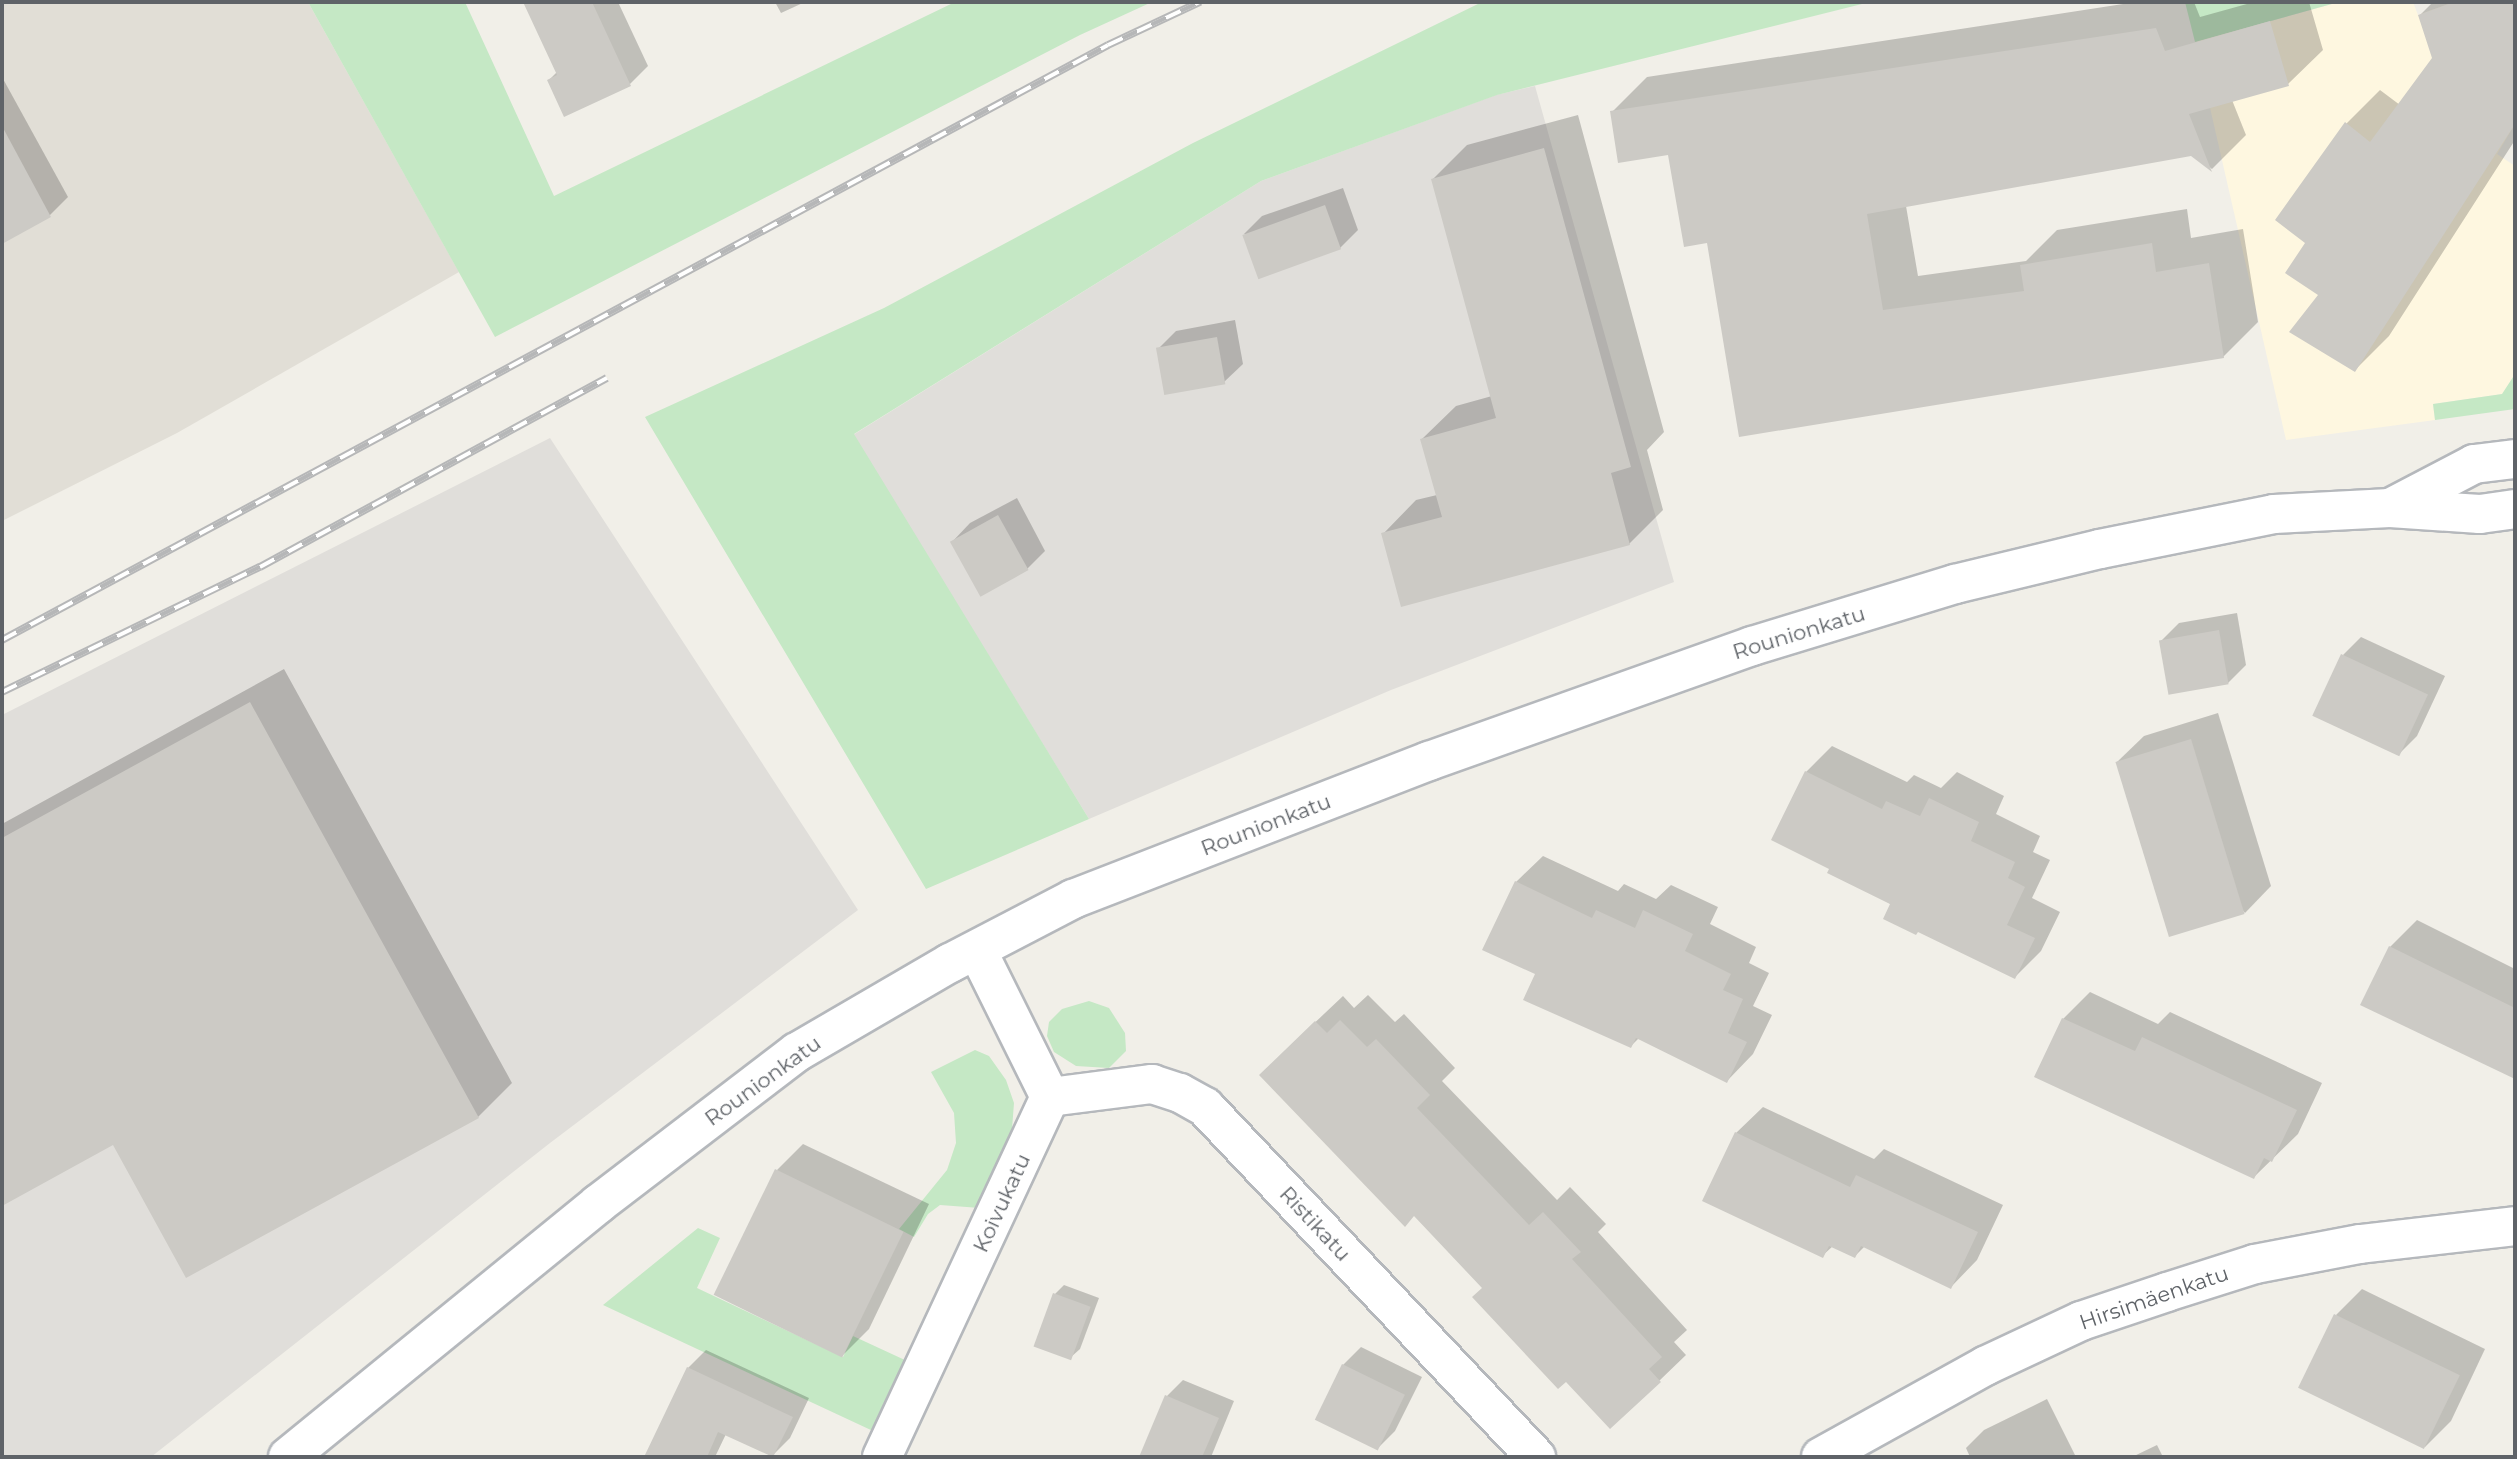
<!DOCTYPE html>
<html>
<head>
<meta charset="utf-8">
<style>
  body { margin:0 }
  #map { position:relative; width:2517px; height:1459px; overflow:hidden; background:#f1efe8; font-family:Montserrat,sans-serif }
  div>[style] { position:absolute }
  .commercial>* { inset:0; background:#fef7e0 }
  .industrial>* { inset:0; background:#e0deda }
  .education>* { inset:0; background:#e1ded6 }
  .green>* { inset:0; background:#c5e8c5 }
  .shadow>* { inset:0; background:#0003 }
  .building>* { inset:0; background:#cccac5; transform-origin:0 0 }
  .roads { filter:drop-shadow(2px 0 #b5b8bc) drop-shadow(-2px 0 #b5b8bc) drop-shadow(0 2px #b5b8bc) drop-shadow(0 -2px #b5b8bc) }
  .street>* { height:38px; margin:-19px; padding:0 19px; transform-origin:19px; border-radius:19px; background:#fff }
  .secondary>* { height:38px; margin:-19px; padding:0 19px; transform-origin:19px; border-radius:19px; background:#fff }
  .rail>* { height:8px; margin-top:-4px; transform-origin:0; background:repeating-linear-gradient(90deg,#fff 0 16px,#b6b7b8 0 32px); box-sizing:border-box; border-block:2px solid #b6b7b8 }
  span { translate:-50% -50%; white-space:nowrap; text-align:center; line-height:1.15; -webkit-text-stroke:7px #fff; paint-order:stroke }
  .street-label { font-size:21px; color:#5f6368 }
  .frame { position:absolute; inset:0; border:4px solid #5f6368; pointer-events:none }
</style>
</head>
<body>
<div id="map">
  <div class="commercial">
    <i style="clip-path:polygon(2339px 2px,2413px 2px,2418px 15px,2454px 2px,2515px 2px,2515px 124px,2497px 154px,2515px 166px,2515px 374px,2503px 394px,2433px 404px,2435px 420px,2286px 440px,2195px 42px)"></i>
  </div>
  <div class="industrial">
    <i style="clip-path:polygon(1535px 86px,1674px 582px,1391px 690px,1089px 819px,853px 435px,1261px 181px,1496px 95px)"></i>
    <i style="clip-path:polygon(550px 438px,858px 910px,550px 1143px,151px 1457px,2px 1457px,2px 715px)"></i>
  </div>
  <div class="education">
    <i style="clip-path:polygon(2px 2px,308px 2px,459px 272px,177px 433px,2px 521px)"></i>
  </div>
  <div class="green">
    <i style="clip-path:polygon(308px 2px,465px 2px,554px 196px,955px 2px,1152px 2px,1080px 35px,495px 337px)"></i>
    <i style="clip-path:polygon(1482px 2px,1870px 2px,1497px 95px,1261px 181px,854px 434px,1089px 819px,926px 889px,645px 417px,884px 308px,1193px 143px)"></i>
    <i style="clip-path:polygon(2185px 2px,2339px 2px,2195px 42px)"></i>
    <i style="clip-path:polygon(2515px 374px,2515px 409px,2435px 420px,2433px 404px,2502px 394px)"></i>
    <i style="clip-path:polygon(1089px 1001px,1109px 1008px,1125px 1033px,1126px 1051px,1109px 1068px,1076px 1066px,1054px 1052px,1047px 1036px,1049px 1022px,1062px 1009px)"></i>
    <i style="clip-path:polygon(975px 1050px,989px 1056px,1006px 1080px,1014px 1103px,1012px 1129px,1004px 1159px,980px 1208px,940px 1205px,928px 1214px,914px 1237px,899px 1229px,947px 1170px,956px 1143px,954px 1113px,931px 1072px)"></i>
    <i style="clip-path:polygon(698px 1228px,720px 1238px,697px 1288px,843px 1357px,853px 1336px,907px 1361px,873px 1431px,603px 1305px)"></i>
  </div>
  <div class="shadow">
    <i style="clip-path:polygon(525px 2px,618px 2px,648px 66px,630px 84px,565px 115px,549px 80px,557px 72px)"></i>
    <i style="clip-path:polygon(775px 2px,805px 2px,781px 13px)"></i>
    <i style="clip-path:polygon(2136px 2px,2194px 2px,2200px 17px,2254px 2px,2309px 2px,2323px 50px,2288px 84px,2232px 100px,2246px 135px,2212px 169px,2192px 154px,1906px 206px,1918px 276px,2026px 261px,2057px 230px,2187px 209px,2191px 238px,2243px 229px,2258px 322px,2223px 357px,1740px 435px,1709px 241px,1669px 153px,1612px 112px,1647px 77px)"></i>
    <i style="clip-path:polygon(2433px 2px,2515px 2px,2515px 140px,2389px 336px,2355px 370px,2320px 294px,2307px 242px,2277px 220px,2347px 123px,2380px 90px,2400px 105px,2434px 59px,2420px 15px)"></i>
    <i style="clip-path:polygon(2px 77px,68px 197px,50px 215px,2px 242px)"></i>
    <i style="clip-path:polygon(1578px 115px,1664px 432px,1647px 450px,1663px 510px,1629px 544px,1383px 534px,1416px 500px,1437px 495px,1422px 439px,1456px 406px,1492px 396px,1433px 179px,1467px 145px)"></i>
    <i style="clip-path:polygon(1343px 188px,1358px 230px,1340px 248px,1244px 234px,1262px 216px)"></i>
    <i style="clip-path:polygon(1235px 320px,1243px 364px,1224px 382px,1158px 349px,1176px 331px)"></i>
    <i style="clip-path:polygon(1017px 498px,1045px 551px,1027px 569px,952px 542px,970px 523px)"></i>
    <i style="clip-path:polygon(2237px 613px,2246px 665px,2228px 683px,2161px 641px,2179px 623px)"></i>
    <i style="clip-path:polygon(2361px 637px,2445px 676px,2417px 736px,2399px 754px,2343px 655px)"></i>
    <i style="clip-path:polygon(284px 669px,512px 1083px,478px 1117px,113px 1142px,2px 1204px,2px 824px)"></i>
    <i style="clip-path:polygon(2218px 713px,2271px 886px,2245px 913px,2117px 762px,2144px 736px)"></i>
    <i style="clip-path:polygon(1832px 746px,1907px 782px,1914px 775px,1941px 788px,1957px 772px,2004px 796px,1996px 814px,2040px 836px,2033px 852px,2050px 860px,2032px 898px,2060px 912px,2041px 951px,2015px 977px,1831px 869px,1806px 772px)"></i>
    <i style="clip-path:polygon(1543px 856px,1618px 891px,1624px 884px,1656px 899px,1671px 885px,1718px 907px,1710px 924px,1756px 947px,1749px 963px,1769px 973px,1753px 1006px,1772px 1015px,1753px 1054px,1727px 1081px,1639px 1038px,1631px 1046px,1538px 974px,1516px 882px)"></i>
    <i style="clip-path:polygon(2417px 920px,2515px 969px,2515px 1078px,2362px 1004px,2390px 947px)"></i>
    <i style="clip-path:polygon(2090px 992px,2158px 1024px,2170px 1012px,2322px 1083px,2298px 1134px,2254px 1177px,2063px 1019px)"></i>
    <i style="clip-path:polygon(1368px 995px,1395px 1022px,1404px 1014px,1455px 1068px,1442px 1081px,1557px 1200px,1570px 1187px,1606px 1224px,1598px 1232px,1687px 1330px,1674px 1342px,1686px 1355px,1659px 1381px,1484px 1288px,1288px 1048px,1343px 996px,1354px 1008px)"></i>
    <i style="clip-path:polygon(1763px 1107px,1874px 1159px,1884px 1149px,2003px 1205px,1977px 1260px,1951px 1287px,1865px 1246px,1855px 1256px,1833px 1246px,1822px 1256px,1736px 1133px)"></i>
    <i style="clip-path:polygon(803px 1144px,929px 1204px,869px 1329px,843px 1355px,777px 1170px)"></i>
    <i style="clip-path:polygon(1064px 1285px,1099px 1298px,1080px 1349px,1071px 1357px,1055px 1294px)"></i>
    <i style="clip-path:polygon(2362px 1289px,2485px 1349px,2451px 1421px,2425px 1447px,2336px 1315px)"></i>
    <i style="clip-path:polygon(1361px 1347px,1422px 1377px,1395px 1431px,1377px 1449px,1343px 1365px)"></i>
    <i style="clip-path:polygon(706px 1350px,809px 1398px,790px 1438px,772px 1456px,726px 1434px,715px 1457px,646px 1457px,688px 1368px)"></i>
    <i style="clip-path:polygon(1183px 1380px,1234px 1401px,1211px 1457px,1141px 1457px,1167px 1396px)"></i>
    <i style="clip-path:polygon(2047px 1399px,2076px 1457px,1970px 1457px,1966px 1448px,1984px 1430px)"></i>
    <i style="clip-path:polygon(2157px 1445px,2163px 1457px,2132px 1457px)"></i>
  </div>
  <div class="building">
    <i style="clip-path:polygon(523px 2px,592px 2px,631px 86px,564px 117px,547px 80px,557px 75px)"></i>
    <i style="clip-path:polygon(2454px 2px,2515px 2px,2515px 124px,2355px 372px,2289px 332px,2318px 295px,2285px 273px,2305px 243px,2275px 220px,2345px 122px,2370px 142px,2432px 58px,2418px 15px)"></i>
    <i style="clip-path:polygon(2270px 21px,2289px 86px,2189px 114px,2212px 172px,2191px 156px,1867px 214px,1883px 310px,2024px 291px,2020px 265px,2152px 243px,2156px 272px,2209px 263px,2224px 358px,1739px 437px,1707px 243px,1684px 247px,1668px 155px,1618px 163px,1610px 111px,2156px 28px,2165px 51px)"></i>
    <i style="clip-path:polygon(2px 126px,51px 217px,2px 244px)"></i>
    <i style="clip-path:polygon(1544px 148px,1631px 467px,1611px 473px,1630px 545px,1401px 607px,1381px 533px,1442px 517px,1420px 439px,1496px 418px,1431px 179px)"></i>
    <i style="left:1325px;top:205px;width:47px;height:88px;rotate:70deg"></i>
    <i style="left:1217px;top:337px;width:48px;height:62px;rotate:80deg"></i>
    <i style="left:998px;top:515px;width:63px;height:55px;rotate:61deg"></i>
    <i style="left:2219px;top:630px;width:55px;height:61px;rotate:80deg"></i>
    <i style="left:2341px;top:654px;width:96px;height:68px;rotate:25deg"></i>
    <i style="clip-path:polygon(250px 702px,479px 1118px,186px 1278px,113px 1145px,2px 1206px,2px 838px)"></i>
    <i style="left:2191px;top:739px;width:183px;height:79px;rotate:73deg"></i>
    <i style="clip-path:polygon(1805px 771px,1882px 809px,1886px 801px,1920px 816px,1929px 798px,1979px 822px,1971px 841px,2015px 862px,2008px 878px,2025px 887px,2007px 925px,2035px 938px,2015px 979px,1918px 932px,1916px 935px,1883px 919px,1890px 904px,1827px 873px,1829px 869px,1771px 840px)"></i>
    <i style="clip-path:polygon(1515px 881px,1592px 918px,1596px 910px,1635px 928px,1643px 910px,1693px 934px,1685px 951px,1731px 974px,1723px 990px,1743px 999px,1728px 1033px,1747px 1042px,1727px 1083px,1636px 1038px,1631px 1048px,1523px 1000px,1535px 974px,1482px 950px)"></i>
    <i style="clip-path:polygon(2389px 946px,2515px 1008px,2515px 1079px,2360px 1005px)"></i>
    <i style="clip-path:polygon(2062px 1018px,2135px 1051px,2142px 1037px,2297px 1110px,2272px 1162px,2264px 1158px,2254px 1179px,2034px 1077px)"></i>
    <i style="clip-path:polygon(1340px 1020px,1367px 1047px,1376px 1039px,1430px 1095px,1417px 1108px,1529px 1225px,1543px 1212px,1581px 1252px,1572px 1259px,1662px 1357px,1649px 1369px,1661px 1382px,1610px 1429px,1566px 1382px,1558px 1389px,1472px 1297px,1482px 1288px,1414px 1216px,1405px 1227px,1259px 1075px,1315px 1021px,1327px 1033px)"></i>
    <i style="clip-path:polygon(1735px 1132px,1850px 1187px,1856px 1175px,1978px 1232px,1951px 1289px,1861px 1246px,1855px 1258px,1829px 1246px,1823px 1258px,1702px 1201px)"></i>
    <i style="left:775px;top:1169px;width:143px;height:140px;rotate:26deg"></i>
    <i style="left:1053px;top:1293px;width:40px;height:57px;rotate:20deg"></i>
    <i style="left:2334px;top:1314px;width:140px;height:82px;rotate:26deg"></i>
    <i style="left:1342px;top:1364px;width:70px;height:62px;rotate:26deg"></i>
    <i style="clip-path:polygon(687px 1367px,793px 1417px,773px 1457px,718px 1432px,707px 1457px,644px 1457px)"></i>
    <i style="clip-path:polygon(1165px 1395px,1219px 1418px,1202px 1457px,1139px 1457px)"></i>
  </div>
  <div class="roads">
    <div class="street">
      <i style="left:1050px;top:1097px;width:103px;rotate:-7.3deg"></i>
      <i style="left:1152px;top:1084px;width:29px;rotate:18deg"></i>
      <i style="left:1180px;top:1093px;width:29px;rotate:29deg"></i>
      <i style="left:1205px;top:1107px;width:482px;rotate:46.6deg"></i>
      <i style="left:882px;top:1457px;width:397px;rotate:-65deg"></i>
      <i style="left:1050px;top:1097px;width:164px;rotate:-116.4deg"></i>
      <i style="left:1821px;top:1457px;width:188px;rotate:-29deg"></i>
      <i style="left:1985px;top:1366px;width:106px;rotate:-25.1deg"></i>
      <i style="left:2081px;top:1321px;width:91px;rotate:-18.6deg"></i>
      <i style="left:2167px;top:1292px;width:92px;rotate:-17.7deg"></i>
      <i style="left:2255px;top:1264px;width:107px;rotate:-10.8deg"></i>
      <i style="left:2360px;top:1244px;width:156px;rotate:-6.6deg"></i>
    </div>
    <div class="secondary">
      <i style="left:2390px;top:508px;width:95px;rotate:-27.6deg"></i>
      <i style="left:2474px;top:464px;width:41px;rotate:-7deg"></i>
      <i style="left:288px;top:1457px;width:400px;rotate:-39.2deg"></i>
      <i style="left:598px;top:1204px;width:250px;rotate:-37.4deg"></i>
      <i style="left:797px;top:1052px;width:177px;rotate:-30.2deg"></i>
      <i style="left:950px;top:963px;width:139px;rotate:-27.5deg"></i>
      <i style="left:1073px;top:899px;width:382px;rotate:-21.2deg"></i>
      <i style="left:1429px;top:761px;width:343px;rotate:-19.6deg"></i>
      <i style="left:1752px;top:646px;width:212px;rotate:-17deg"></i>
      <i style="left:1955px;top:584px;width:149px;rotate:-13.6deg"></i>
      <i style="left:2100px;top:549px;width:177px;rotate:-11.4deg"></i>
      <i style="left:2274px;top:514px;width:116px;rotate:-3deg"></i>
      <i style="left:2390px;top:508px;width:90px;rotate:3.8deg"></i>
      <i style="left:2480px;top:514px;width:35px;rotate:-8deg"></i>
    </div>
  </div>
  <div class="rail">
    <i style="left:2px;top:640px;width:1256px;rotate:-28.28deg"></i>
    <i style="left:1108px;top:45px;width:102px;rotate:-25.1deg"></i>
    <i style="left:2px;top:692px;width:287px;rotate:-25.9deg"></i>
    <i style="left:260px;top:567px;width:395px;rotate:-28.6deg"></i>
  </div>
  <div class="street-label">
    <span style="left:1799px;top:633px;rotate:-17deg">Rounionkatu</span>
    <span style="left:1266px;top:825px;rotate:-21deg">Rounionkatu</span>
    <span style="left:763px;top:1081px;rotate:-36deg">Rounionkatu</span>
    <span style="left:1002px;top:1203px;rotate:-65deg">Koivukatu</span>
    <span style="left:1315px;top:1224px;rotate:47deg">Ristikatu</span>
    <span style="left:2154px;top:1298px;rotate:-19deg">Hirsimäenkatu</span>
  </div>
  <div class="frame"></div>
</div>
</body>
</html>
